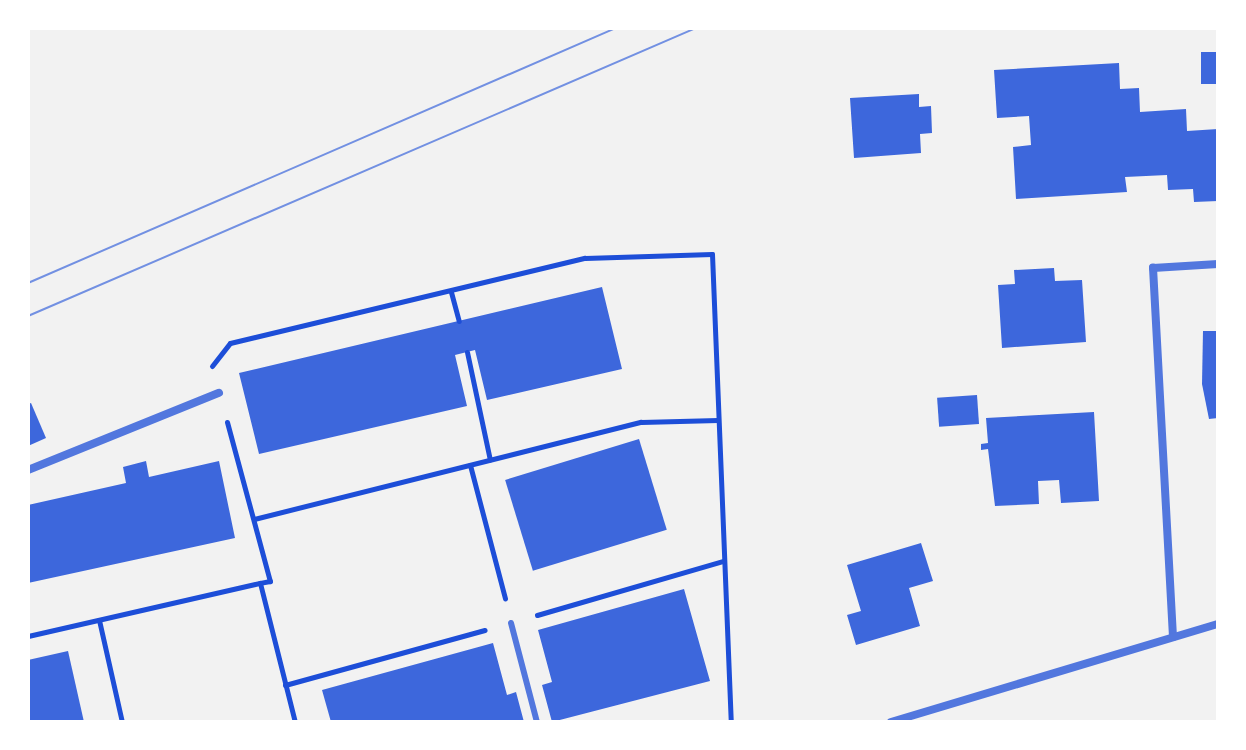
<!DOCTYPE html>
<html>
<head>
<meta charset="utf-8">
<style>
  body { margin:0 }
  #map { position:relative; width:1246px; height:750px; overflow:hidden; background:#f2f2f2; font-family:Barlow,sans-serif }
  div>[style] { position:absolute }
  .building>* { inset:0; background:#3d67dc; transform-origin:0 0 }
  .path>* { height:5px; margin:-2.5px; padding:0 2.5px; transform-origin:2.5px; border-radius:2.5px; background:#1d4ed8 }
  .service>* { height:6px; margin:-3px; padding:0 3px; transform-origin:3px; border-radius:3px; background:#5277de }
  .minor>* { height:8px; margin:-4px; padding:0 4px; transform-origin:4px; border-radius:4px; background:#5277de }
  .tram>* { height:2px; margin:-1px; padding:0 1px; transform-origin:1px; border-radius:1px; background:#7290e2 }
  span { translate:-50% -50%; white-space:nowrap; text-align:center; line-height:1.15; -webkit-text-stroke:6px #fff; paint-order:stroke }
  .frame { position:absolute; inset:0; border:30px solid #fff; pointer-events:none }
</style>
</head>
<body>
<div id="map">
  <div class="building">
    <i style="left:1218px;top:52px;width:32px;height:17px;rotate:90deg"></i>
    <i style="clip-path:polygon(1119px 63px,1120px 89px,1139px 88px,1140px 112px,1186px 109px,1187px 131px,1218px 129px,1218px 201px,1194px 202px,1193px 189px,1168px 190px,1167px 175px,1125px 177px,1127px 192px,1016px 199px,1013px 147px,1031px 145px,1029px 116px,997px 118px,994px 70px)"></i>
    <i style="clip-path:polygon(919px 94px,919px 107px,931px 106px,932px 133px,920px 134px,921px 153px,854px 158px,850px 98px)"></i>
    <i style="clip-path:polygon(1054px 268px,1055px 281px,1082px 280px,1086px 342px,1002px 348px,998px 285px,1015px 284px,1014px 270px)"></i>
    <i style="clip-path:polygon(602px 287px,622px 369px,487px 400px,475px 350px,455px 355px,467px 406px,259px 454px,239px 373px)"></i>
    <i style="clip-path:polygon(1203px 331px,1218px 331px,1218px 418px,1209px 419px,1202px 384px)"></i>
    <i style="left:977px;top:395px;width:29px;height:40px;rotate:86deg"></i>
    <i style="clip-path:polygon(31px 403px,46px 438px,28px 446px,28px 404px)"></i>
    <i style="clip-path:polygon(1094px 412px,1099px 501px,1061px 503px,1059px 480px,1038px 481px,1039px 504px,995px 506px,988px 449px,981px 450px,981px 444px,988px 443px,986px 418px)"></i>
    <i style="left:639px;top:439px;width:95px;height:140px;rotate:73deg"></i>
    <i style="clip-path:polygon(146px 461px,149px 477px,219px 461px,235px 538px,28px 583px,28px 505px,126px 483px,123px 467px)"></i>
    <i style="clip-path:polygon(921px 543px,933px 581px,909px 588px,920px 626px,856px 645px,847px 615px,861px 611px,847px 565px)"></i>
    <i style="clip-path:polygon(684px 589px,710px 681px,552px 722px,542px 685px,552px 682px,538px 630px)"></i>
    <i style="clip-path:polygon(493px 643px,507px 695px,516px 692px,524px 722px,331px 722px,322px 690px)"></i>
    <i style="clip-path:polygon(68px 651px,84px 722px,28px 722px,28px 660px)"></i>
  </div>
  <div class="path">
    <i style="left:451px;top:292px;width:30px;rotate:75deg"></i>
    <i style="left:467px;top:352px;width:110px;rotate:78deg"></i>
    <i style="left:212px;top:366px;width:29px;rotate:-52deg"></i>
    <i style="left:230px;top:343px;width:365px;rotate:-13.5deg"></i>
    <i style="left:585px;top:258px;width:127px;rotate:-1.8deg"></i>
    <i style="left:712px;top:254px;width:468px;rotate:87.7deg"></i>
    <i style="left:227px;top:422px;width:165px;rotate:74.9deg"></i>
    <i style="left:270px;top:581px;width:10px;rotate:169deg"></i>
    <i style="left:470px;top:465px;width:138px;rotate:75.3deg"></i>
    <i style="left:254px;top:519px;width:399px;rotate:-14.1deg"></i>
    <i style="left:641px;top:422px;width:77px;rotate:-1.5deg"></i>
    <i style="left:537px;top:615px;width:194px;rotate:-16.2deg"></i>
    <i style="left:99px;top:620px;width:105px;rotate:77.3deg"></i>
    <i style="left:28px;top:636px;width:238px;rotate:-12.9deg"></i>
    <i style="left:260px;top:583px;width:143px;rotate:75.9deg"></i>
    <i style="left:285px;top:685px;width:207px;rotate:-15.4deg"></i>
  </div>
  <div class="service">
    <i style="left:511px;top:623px;width:102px;rotate:75.3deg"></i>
  </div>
  <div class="minor">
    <i style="left:28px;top:470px;width:206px;rotate:-22deg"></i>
    <i style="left:1173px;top:637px;width:370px;rotate:-93.1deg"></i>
    <i style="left:1153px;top:268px;width:65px;rotate:-3.5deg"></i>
    <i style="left:891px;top:722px;width:341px;rotate:-16.7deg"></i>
  </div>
  <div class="tram">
    <i style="left:28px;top:283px;width:641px;rotate:-23.45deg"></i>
    <i style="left:28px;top:316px;width:727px;rotate:-23.32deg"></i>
  </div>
  <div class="frame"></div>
</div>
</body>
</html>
